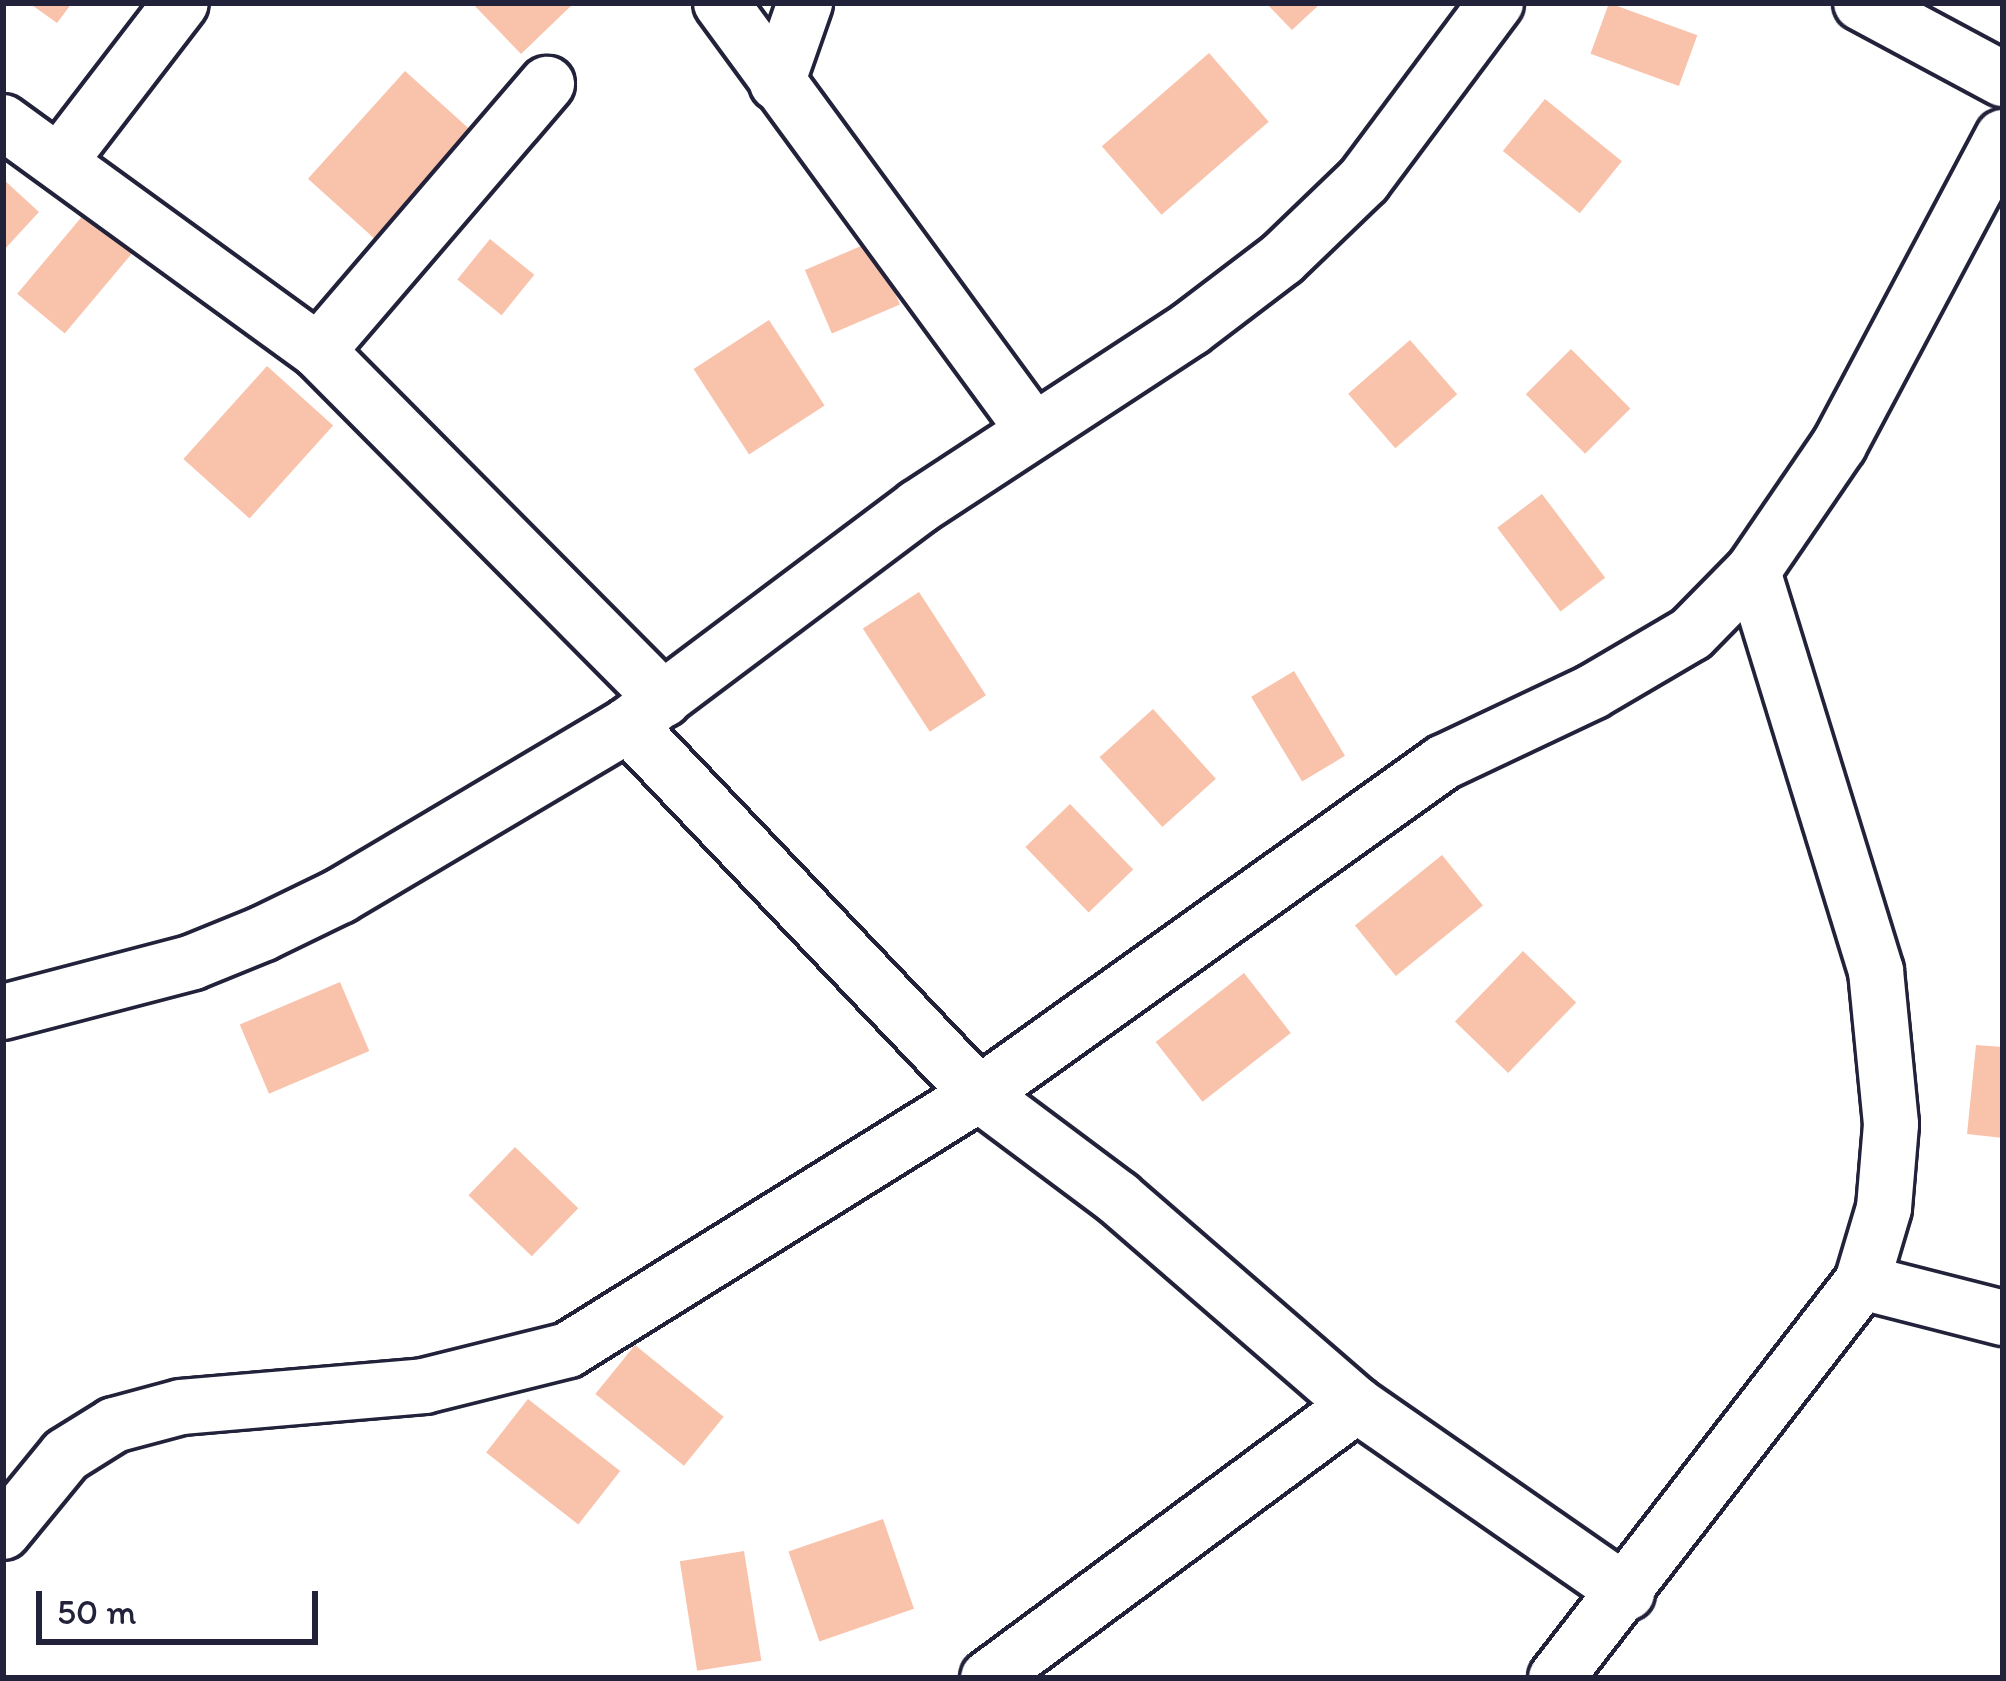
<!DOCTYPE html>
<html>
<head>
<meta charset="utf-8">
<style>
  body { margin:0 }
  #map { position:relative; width:2006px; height:1681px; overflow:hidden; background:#fff; font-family:Itim,sans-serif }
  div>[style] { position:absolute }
  .building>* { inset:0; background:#f9c3ab; transform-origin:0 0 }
  .roads { filter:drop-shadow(3px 0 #22223b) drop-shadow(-3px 0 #22223b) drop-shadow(0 3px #22223b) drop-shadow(0 -3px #22223b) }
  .minor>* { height:54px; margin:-27px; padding:0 27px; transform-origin:27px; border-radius:27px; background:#fff }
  span { translate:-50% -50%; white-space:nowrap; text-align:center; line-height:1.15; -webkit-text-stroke:12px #fff; paint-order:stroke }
  .frame { position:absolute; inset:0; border:6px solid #22223b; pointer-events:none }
  .scale { position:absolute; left:36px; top:1591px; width:282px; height:54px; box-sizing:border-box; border:6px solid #22223b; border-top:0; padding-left:15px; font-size:36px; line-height:42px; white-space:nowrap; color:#22223b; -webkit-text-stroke:9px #fff; paint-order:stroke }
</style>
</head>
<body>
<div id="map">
  <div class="building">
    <i style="clip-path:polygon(29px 3px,72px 3px,57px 23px)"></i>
    <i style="clip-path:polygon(472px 3px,574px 3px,521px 54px)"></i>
    <i style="clip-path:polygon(1266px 3px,1321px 3px,1292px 30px)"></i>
    <i style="left:1609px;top:3px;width:94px;height:54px;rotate:20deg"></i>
    <i style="left:1209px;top:53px;width:91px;height:142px;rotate:49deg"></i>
    <i style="left:405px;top:71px;width:96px;height:145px;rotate:42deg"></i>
    <i style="left:1545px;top:99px;width:99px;height:67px;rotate:39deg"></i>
    <i style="clip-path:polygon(3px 179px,39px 212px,3px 251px)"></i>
    <i style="left:95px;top:201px;width:62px;height:121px;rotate:40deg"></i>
    <i style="left:490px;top:239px;width:57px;height:52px;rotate:39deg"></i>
    <i style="left:873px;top:241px;width:69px;height:74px;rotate:67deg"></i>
    <i style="left:769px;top:320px;width:102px;height:90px;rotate:57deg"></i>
    <i style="left:1410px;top:340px;width:72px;height:82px;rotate:49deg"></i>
    <i style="left:1571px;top:349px;width:84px;height:64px;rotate:45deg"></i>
    <i style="left:267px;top:366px;width:89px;height:125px;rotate:42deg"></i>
    <i style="left:1542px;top:494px;width:105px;height:56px;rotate:53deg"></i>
    <i style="left:919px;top:592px;width:123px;height:67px;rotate:57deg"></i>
    <i style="left:1294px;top:671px;width:99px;height:50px;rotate:59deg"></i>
    <i style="left:1153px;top:709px;width:94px;height:72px;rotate:48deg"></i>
    <i style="left:1070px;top:804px;width:91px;height:62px;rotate:46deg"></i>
    <i style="left:1442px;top:855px;width:65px;height:112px;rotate:51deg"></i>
    <i style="left:1523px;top:951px;width:74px;height:98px;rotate:44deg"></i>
    <i style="left:1244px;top:973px;width:76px;height:112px;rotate:52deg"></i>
    <i style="left:340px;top:982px;width:75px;height:109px;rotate:67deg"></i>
    <i style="clip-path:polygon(1976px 1045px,2003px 1047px,2003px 1138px,1967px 1134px)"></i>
    <i style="left:515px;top:1147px;width:88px;height:67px;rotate:44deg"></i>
    <i style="left:635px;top:1345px;width:114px;height:63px;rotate:39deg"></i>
    <i style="left:528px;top:1399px;width:117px;height:68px;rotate:38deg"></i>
    <i style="left:883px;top:1519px;width:95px;height:100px;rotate:71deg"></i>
    <i style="left:744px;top:1551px;width:111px;height:65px;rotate:81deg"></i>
  </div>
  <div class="roads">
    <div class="minor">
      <i style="left:721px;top:3px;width:527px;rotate:53.8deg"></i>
      <i style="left:1861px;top:3px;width:161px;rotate:28.2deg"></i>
      <i style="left:777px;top:83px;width:85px;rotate:-70.7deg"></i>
      <i style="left:3px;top:122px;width:389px;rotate:36deg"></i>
      <i style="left:318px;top:351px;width:491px;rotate:45.2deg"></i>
      <i style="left:62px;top:158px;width:195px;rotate:-52.5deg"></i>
      <i style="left:318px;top:351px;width:352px;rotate:-49.4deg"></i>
      <i style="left:628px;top:725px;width:509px;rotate:46.43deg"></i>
      <i style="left:979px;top:1094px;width:174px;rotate:36.8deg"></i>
      <i style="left:1118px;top:1198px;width:316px;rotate:40.9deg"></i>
      <i style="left:1357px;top:1405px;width:329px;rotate:34.8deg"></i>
      <i style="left:3px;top:1012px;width:196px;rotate:-14.7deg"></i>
      <i style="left:193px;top:962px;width:77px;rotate:-22.2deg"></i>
      <i style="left:264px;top:933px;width:85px;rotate:-26deg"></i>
      <i style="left:340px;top:896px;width:335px;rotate:-30.7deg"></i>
      <i style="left:628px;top:725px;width:363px;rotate:-36.9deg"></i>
      <i style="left:918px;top:507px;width:325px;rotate:-33.2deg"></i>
      <i style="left:1190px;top:329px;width:116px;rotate:-37.3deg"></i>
      <i style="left:1282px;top:259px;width:114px;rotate:-43.9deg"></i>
      <i style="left:1364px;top:180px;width:221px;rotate:-53.3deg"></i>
      <i style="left:1862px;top:1282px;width:146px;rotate:14.3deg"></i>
      <i style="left:3px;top:1532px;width:99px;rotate:-50.7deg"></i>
      <i style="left:66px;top:1455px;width:57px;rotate:-32deg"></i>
      <i style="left:114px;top:1425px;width:69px;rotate:-15deg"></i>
      <i style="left:181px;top:1407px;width:244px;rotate:-4.9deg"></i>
      <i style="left:424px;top:1386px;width:148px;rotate:-14deg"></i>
      <i style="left:568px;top:1350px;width:484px;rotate:-31.9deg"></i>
      <i style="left:979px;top:1094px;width:571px;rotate:-35.53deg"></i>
      <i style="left:1444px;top:762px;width:164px;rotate:-25.3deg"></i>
      <i style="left:1592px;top:692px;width:115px;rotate:-30.4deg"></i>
      <i style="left:1691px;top:634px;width:88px;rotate:-45.5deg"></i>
      <i style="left:1753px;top:571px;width:153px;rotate:-55.7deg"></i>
      <i style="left:1839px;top:445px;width:349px;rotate:-62deg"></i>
      <i style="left:988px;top:1678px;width:459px;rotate:-36.5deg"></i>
      <i style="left:1556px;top:1678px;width:500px;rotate:-52.31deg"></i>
      <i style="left:1862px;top:1282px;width:77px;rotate:-73.4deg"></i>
      <i style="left:1884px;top:1208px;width:84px;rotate:-85.2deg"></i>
      <i style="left:1891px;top:1124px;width:154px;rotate:-95.6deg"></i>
      <i style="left:1876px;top:971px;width:418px;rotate:-107.1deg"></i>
    </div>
  </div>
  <div class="frame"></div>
  <div class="scale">50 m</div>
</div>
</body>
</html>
